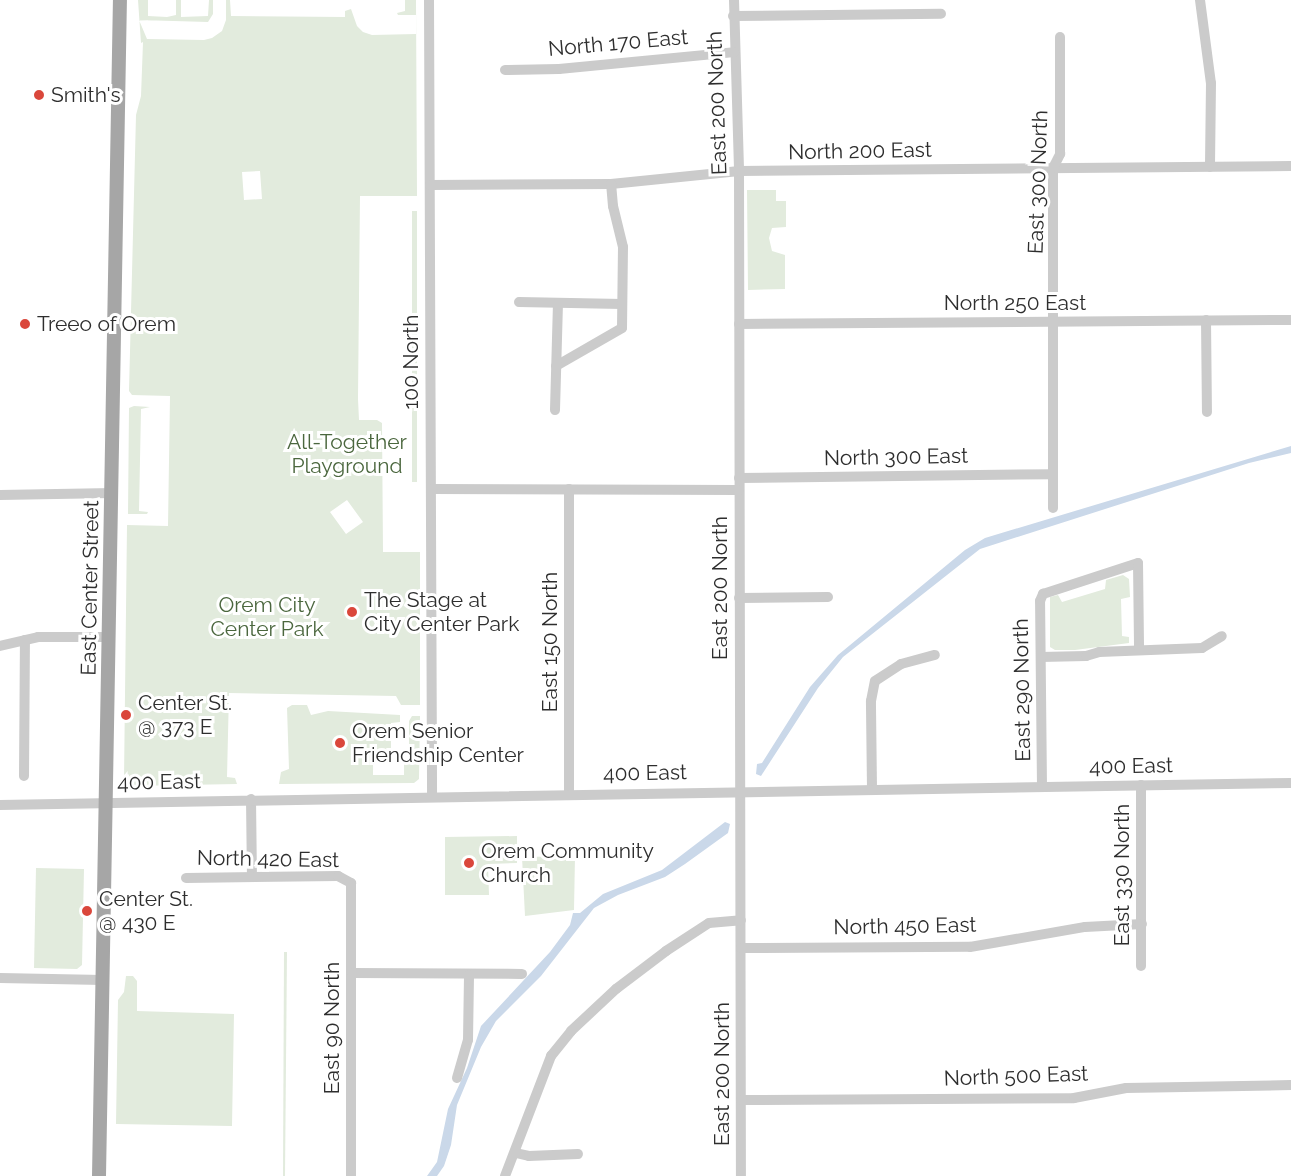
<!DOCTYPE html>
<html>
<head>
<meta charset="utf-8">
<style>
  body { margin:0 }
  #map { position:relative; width:1291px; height:1176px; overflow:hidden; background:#fff; font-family:Raleway,sans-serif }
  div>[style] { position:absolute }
  .green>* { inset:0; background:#e2ebdd; transform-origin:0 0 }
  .water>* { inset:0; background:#cad8e9 }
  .minor>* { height:10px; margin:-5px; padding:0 5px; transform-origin:5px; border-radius:5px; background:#cbcbcb }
  .major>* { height:14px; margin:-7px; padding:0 7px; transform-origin:7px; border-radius:7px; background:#a6a6a6 }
  .dots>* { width:16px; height:16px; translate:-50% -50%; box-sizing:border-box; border:3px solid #fff; border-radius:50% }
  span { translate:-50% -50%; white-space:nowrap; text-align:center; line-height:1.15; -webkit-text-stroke:6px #fff; paint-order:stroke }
  .street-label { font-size:21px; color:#2e2e2e }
  .poi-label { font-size:21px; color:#2e2e2e }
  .left { translate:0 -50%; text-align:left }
  .park-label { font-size:21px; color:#4b673e }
</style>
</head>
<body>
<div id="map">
  <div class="green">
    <i style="clip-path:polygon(evenodd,138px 0,148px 0,148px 16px,167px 17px,176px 15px,176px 0,181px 0,181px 17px,208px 16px,209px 0,213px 0,213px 14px,208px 22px,139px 20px,147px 39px,204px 40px,212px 38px,222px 31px,226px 20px,226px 0,230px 0,231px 16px,345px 17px,345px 11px,351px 9px,357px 26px,363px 32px,372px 35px,416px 34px,416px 15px,398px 15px,397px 13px,405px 11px,405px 0,416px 0,417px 196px,360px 196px,358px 399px,359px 420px,377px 420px,382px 423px,383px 552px,420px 552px,420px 705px,401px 705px,396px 696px,229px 693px,227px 777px,235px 778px,237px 784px,131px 786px,124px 779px,127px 525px,168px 526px,170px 396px,132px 395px,129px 391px,136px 115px,141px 96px,143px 42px,141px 43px,138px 0,260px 171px,262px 199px,244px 200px,242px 172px,260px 171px,138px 0,347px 500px,363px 522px,346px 534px,330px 512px,347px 500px)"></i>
    <i style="clip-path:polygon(747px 190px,776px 190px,776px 201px,786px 201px,786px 227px,772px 228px,769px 238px,772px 251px,785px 255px,785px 289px,748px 290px)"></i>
    <i style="left:417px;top:211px;width:271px;height:5px;rotate:90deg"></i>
    <i style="clip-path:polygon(134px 406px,150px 407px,141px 409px,139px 511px,148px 512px,147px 514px,128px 514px,129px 408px)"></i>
    <i style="clip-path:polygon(1123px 575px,1129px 579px,1130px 597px,1121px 599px,1122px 636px,1129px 637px,1129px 643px,1075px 650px,1055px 650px,1050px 647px,1050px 597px,1058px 595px,1062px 602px,1105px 589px,1106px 580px)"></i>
    <i style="clip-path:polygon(307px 705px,311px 715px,328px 711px,400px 715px,400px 722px,391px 723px,391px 757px,373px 761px,373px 775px,404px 775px,404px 764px,409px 764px,409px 721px,412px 716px,420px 716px,419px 779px,414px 783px,279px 784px,281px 772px,289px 769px,287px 708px,292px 705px)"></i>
    <i style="clip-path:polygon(517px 836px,517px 863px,488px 864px,489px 895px,445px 895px,445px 837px)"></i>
    <i style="clip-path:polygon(575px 856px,574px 910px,525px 916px,522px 857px)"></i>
    <i style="clip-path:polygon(36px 868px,84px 869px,82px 965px,77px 969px,34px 968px)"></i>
    <i style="clip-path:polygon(284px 952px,287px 952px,285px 1176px,283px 1176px)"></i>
    <i style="clip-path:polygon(126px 976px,133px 976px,137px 981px,137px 1011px,234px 1014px,232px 1126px,116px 1124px,118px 1000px,124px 992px)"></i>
  </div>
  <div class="water">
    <i style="clip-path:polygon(1291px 446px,1291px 453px,1249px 463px,980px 549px,843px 657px,818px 688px,761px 776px,756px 774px,757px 764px,762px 763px,810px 687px,838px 655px,965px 550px,985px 538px)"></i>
    <i style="clip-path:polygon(725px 822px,730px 824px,728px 833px,685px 864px,665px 877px,618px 895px,594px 908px,541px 976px,496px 1021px,481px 1047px,457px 1105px,451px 1145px,444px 1166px,437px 1176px,427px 1176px,437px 1162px,448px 1109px,467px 1068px,481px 1026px,550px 952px,570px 925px,573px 913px,580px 913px,603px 894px,662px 870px)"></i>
  </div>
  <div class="minor">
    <i style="left:429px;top:0;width:796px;rotate:89.78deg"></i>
    <i style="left:734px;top:0;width:171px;rotate:88.3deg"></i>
    <i style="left:739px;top:171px;width:1005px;rotate:89.89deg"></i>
    <i style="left:1200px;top:0;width:84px;rotate:82.5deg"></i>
    <i style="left:1211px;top:83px;width:84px;rotate:90.7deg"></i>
    <i style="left:733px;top:16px;width:208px;rotate:-0.6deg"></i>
    <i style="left:505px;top:70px;width:54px;rotate:-1.1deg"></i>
    <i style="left:559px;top:69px;width:176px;rotate:-5.5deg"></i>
    <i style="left:430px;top:185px;width:181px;rotate:-0.3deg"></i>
    <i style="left:611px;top:184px;width:129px;rotate:-5.8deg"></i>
    <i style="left:739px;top:171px;width:552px;rotate:-0.52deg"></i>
    <i style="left:519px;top:302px;width:103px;rotate:1.1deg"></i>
    <i style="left:1206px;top:320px;width:92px;rotate:89.4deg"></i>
    <i style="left:739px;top:324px;width:552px;rotate:-0.42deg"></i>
    <i style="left:556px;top:366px;width:76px;rotate:-29.9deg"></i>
    <i style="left:622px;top:328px;width:81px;rotate:-89.3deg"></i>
    <i style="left:623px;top:247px;width:42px;rotate:-103.7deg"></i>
    <i style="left:613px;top:206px;width:22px;rotate:-95deg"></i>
    <i style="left:555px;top:410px;width:107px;rotate:-88.4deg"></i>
    <i style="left:739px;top:478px;width:314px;rotate:-0.7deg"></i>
    <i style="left:431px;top:489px;width:308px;rotate:0.2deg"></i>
    <i style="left:569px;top:489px;width:305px;rotate:90deg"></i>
    <i style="left:0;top:495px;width:113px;rotate:-1deg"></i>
    <i style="left:1053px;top:508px;width:340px;rotate:-90deg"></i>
    <i style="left:1053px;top:168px;width:16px;rotate:-63deg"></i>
    <i style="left:1060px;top:154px;width:117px;rotate:-90deg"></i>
    <i style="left:739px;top:598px;width:89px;rotate:-0.6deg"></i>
    <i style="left:0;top:646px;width:39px;rotate:-13deg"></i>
    <i style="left:38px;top:637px;width:72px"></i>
    <i style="left:1041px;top:657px;width:45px;rotate:-1.3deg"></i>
    <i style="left:1086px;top:656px;width:14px;rotate:-17deg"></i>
    <i style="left:1099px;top:652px;width:103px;rotate:-2.2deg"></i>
    <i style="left:1202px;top:648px;width:23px;rotate:-31deg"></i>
    <i style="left:24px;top:776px;width:136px;rotate:-89.6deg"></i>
    <i style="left:1141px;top:785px;width:181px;rotate:90deg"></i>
    <i style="left:1042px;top:787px;width:186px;rotate:-90.6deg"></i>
    <i style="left:1040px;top:601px;width:8px;rotate:-67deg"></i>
    <i style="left:1043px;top:594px;width:100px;rotate:-18.1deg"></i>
    <i style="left:1138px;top:563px;width:87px;rotate:89.3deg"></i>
    <i style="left:872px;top:789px;width:88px;rotate:-90.7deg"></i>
    <i style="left:871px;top:701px;width:20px;rotate:-79deg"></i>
    <i style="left:875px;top:681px;width:31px;rotate:-33deg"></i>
    <i style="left:901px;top:664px;width:35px;rotate:-15deg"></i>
    <i style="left:251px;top:799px;width:78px;rotate:89.3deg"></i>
    <i style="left:0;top:805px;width:1291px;rotate:-0.98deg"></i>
    <i style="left:186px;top:878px;width:152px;rotate:-0.8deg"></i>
    <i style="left:338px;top:876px;width:15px;rotate:28deg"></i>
    <i style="left:351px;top:883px;width:293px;rotate:90deg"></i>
    <i style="left:741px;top:948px;width:229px;rotate:-0.3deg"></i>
    <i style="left:970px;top:947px;width:117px;rotate:-9.9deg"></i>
    <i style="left:1085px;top:927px;width:57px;rotate:-3deg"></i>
    <i style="left:352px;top:973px;width:170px;rotate:0.3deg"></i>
    <i style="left:0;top:978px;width:103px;rotate:1.1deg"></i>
    <i style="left:457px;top:1078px;width:40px;rotate:-74deg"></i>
    <i style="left:468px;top:1040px;width:65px;rotate:-89.1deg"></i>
    <i style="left:741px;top:1100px;width:333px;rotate:-0.3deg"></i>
    <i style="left:1074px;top:1098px;width:53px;rotate:-10.9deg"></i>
    <i style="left:1126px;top:1088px;width:165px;rotate:-1deg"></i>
    <i style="left:516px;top:1153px;width:13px;rotate:13deg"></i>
    <i style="left:529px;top:1156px;width:49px;rotate:-2.3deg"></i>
    <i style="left:505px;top:1176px;width:129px;rotate:-69deg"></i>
    <i style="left:551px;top:1056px;width:32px;rotate:-51deg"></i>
    <i style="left:571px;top:1031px;width:62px;rotate:-43deg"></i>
    <i style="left:616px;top:989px;width:63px;rotate:-37.2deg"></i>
    <i style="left:666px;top:951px;width:51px;rotate:-33.1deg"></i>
    <i style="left:709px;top:923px;width:32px;rotate:-5deg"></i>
  </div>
  <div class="major">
    <i style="left:99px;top:1176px;width:1176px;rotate:-88.98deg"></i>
  </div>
  <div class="dots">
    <i style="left:39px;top:95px;background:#da473b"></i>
    <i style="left:25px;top:324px;background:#da473b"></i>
    <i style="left:352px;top:612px;background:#da473b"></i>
    <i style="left:126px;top:715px;background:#da473b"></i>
    <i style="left:340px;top:743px;background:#da473b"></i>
    <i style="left:469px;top:863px;background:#da473b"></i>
    <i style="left:87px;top:911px;background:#da473b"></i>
  </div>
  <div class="street-label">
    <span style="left:618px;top:43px;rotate:-5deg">North 170 East</span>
    <span style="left:717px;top:103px;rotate:-92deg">East 200 North</span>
    <span style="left:860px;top:151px;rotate:-1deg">North 200 East</span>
    <span style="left:1038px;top:182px;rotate:-88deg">East 300 North</span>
    <span style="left:1015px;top:303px">North 250 East</span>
    <span style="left:411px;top:362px;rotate:-90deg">100 North</span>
    <span style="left:896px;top:457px;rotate:-1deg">North 300 East</span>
    <span style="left:90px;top:588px;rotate:-89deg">East Center Street</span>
    <span style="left:720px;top:588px;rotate:-90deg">East 200 North</span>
    <span style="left:550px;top:642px;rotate:-90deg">East 150 North</span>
    <span style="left:1022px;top:690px;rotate:-91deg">East 290 North</span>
    <span style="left:1131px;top:766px;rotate:-1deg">400 East</span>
    <span style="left:645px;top:773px;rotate:-1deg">400 East</span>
    <span style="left:159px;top:782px;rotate:-1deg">400 East</span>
    <span style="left:268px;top:859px;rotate:1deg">North 420 East</span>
    <span style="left:1122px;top:875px;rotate:-90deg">East 330 North</span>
    <span style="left:905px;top:926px;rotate:-1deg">North 450 East</span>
    <span style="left:332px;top:1028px;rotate:-90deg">East 90 North</span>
    <span style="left:722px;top:1074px;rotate:-90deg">East 200 North</span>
    <span style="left:1016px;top:1076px;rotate:-2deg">North 500 East</span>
  </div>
  <div class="poi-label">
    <span class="left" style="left:51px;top:95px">Smith's</span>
    <span class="left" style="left:37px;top:324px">Treeo of Orem</span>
    <span class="left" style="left:364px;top:612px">The Stage at<br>City Center Park</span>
    <span class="left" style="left:138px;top:715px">Center St.<br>@ 373 E</span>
    <span class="left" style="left:352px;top:743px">Orem Senior<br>Friendship Center</span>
    <span class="left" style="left:481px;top:863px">Orem Community<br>Church</span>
    <span class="left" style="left:99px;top:911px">Center St.<br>@ 430 E</span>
  </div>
  <div class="park-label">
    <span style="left:347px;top:454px">All-Together<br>Playground</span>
    <span style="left:267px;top:617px">Orem City<br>Center Park</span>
  </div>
</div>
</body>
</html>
